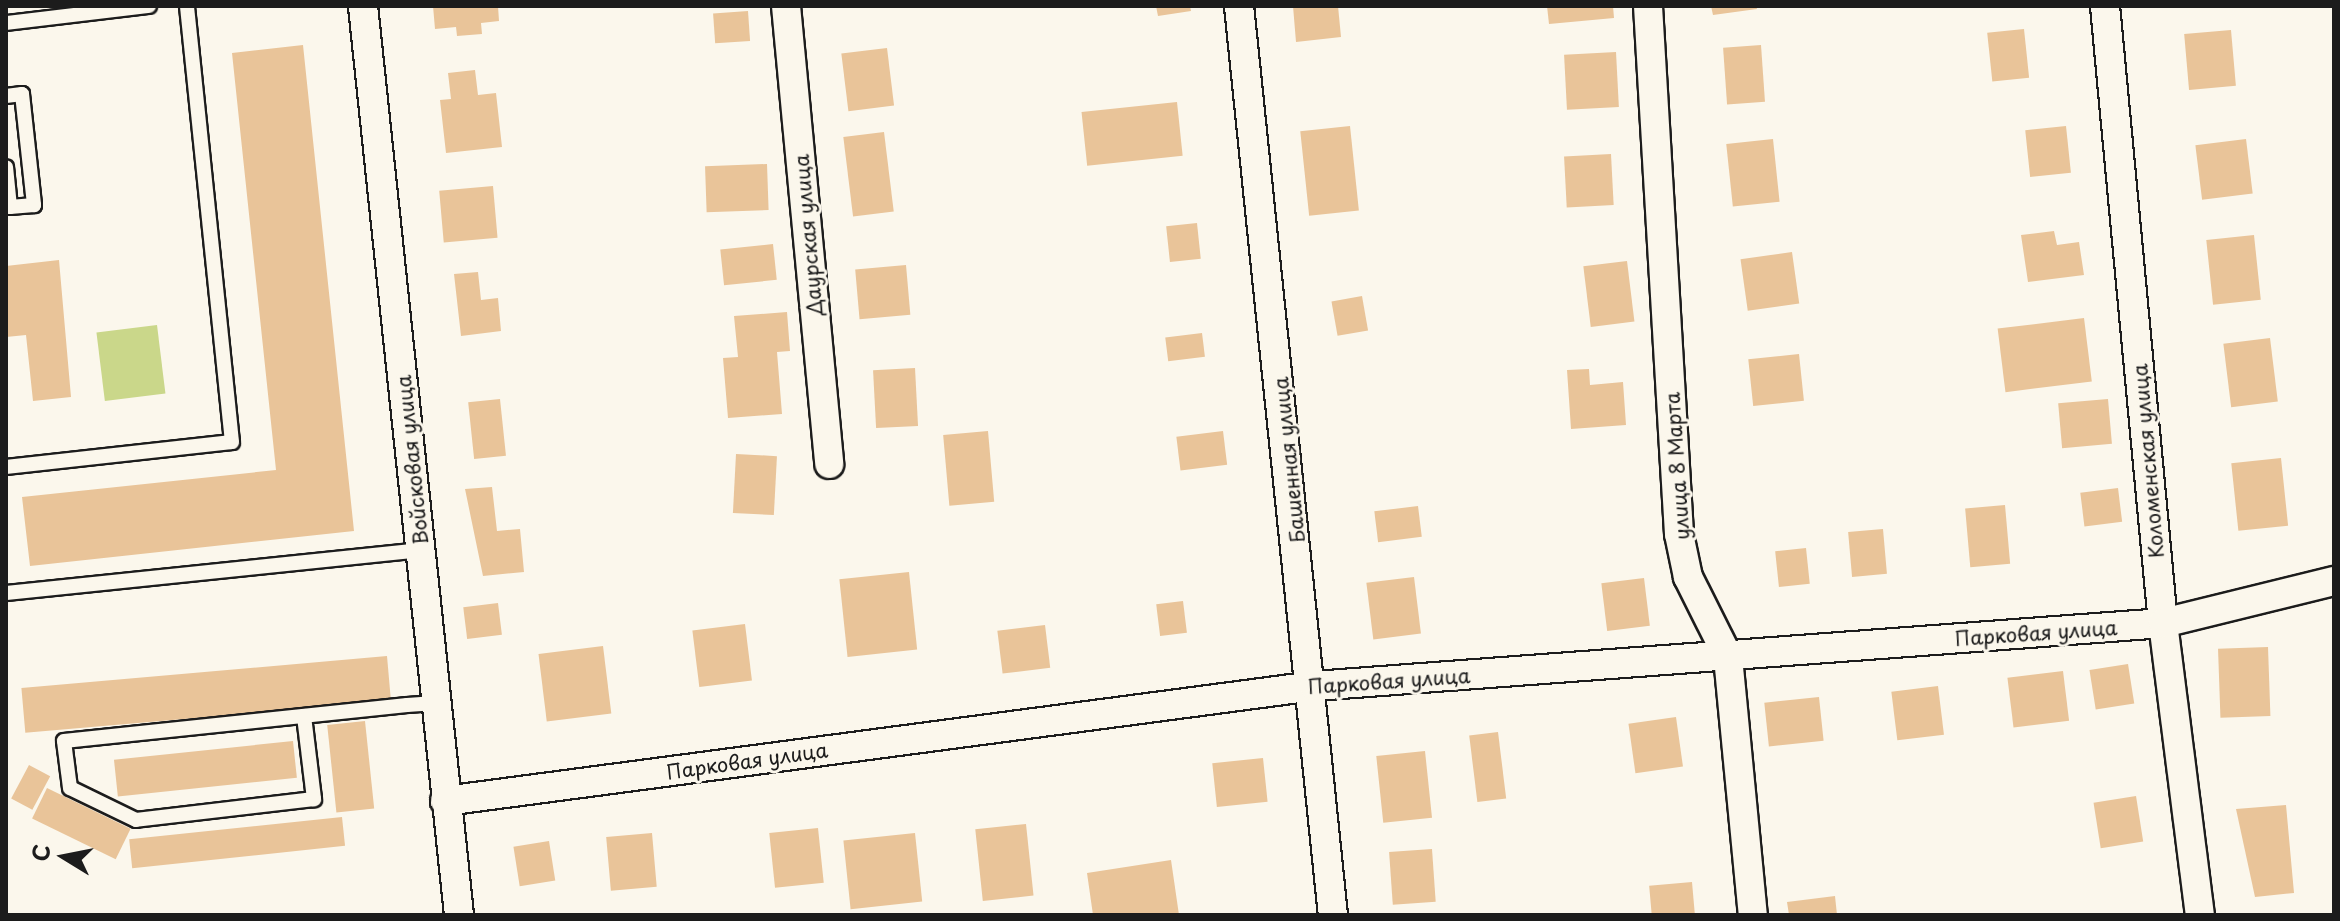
<!DOCTYPE html>
<html>
<head>
<meta charset="utf-8">
<style>
  body { margin:0 }
  #map { position:relative; width:2340px; height:921px; overflow:hidden; background:#fbf7ec; font-family:"Playpen Sans",sans-serif }
  div>[style] { position:absolute }
  .green>* { inset:0; background:#cad78a; transform-origin:0 0 }
  .building>* { inset:0; background:#e9c499; transform-origin:0 0 }
  .roads { filter:drop-shadow(2px 0 #1c1c1c) drop-shadow(-2px 0 #1c1c1c) drop-shadow(0 2px #1c1c1c) drop-shadow(0 -2px #1c1c1c) }
  .service>* { height:14px; margin:-7px; padding:0 7px; transform-origin:7px; border-radius:7px; background:#fbf7ec }
  .minor>* { height:28px; margin:-14px; padding:0 14px; transform-origin:14px; border-radius:14px; background:#fbf7ec }
  span { translate:-50% -50%; white-space:nowrap; text-align:center; line-height:1.15; -webkit-text-stroke:6px #fbf7ec; paint-order:stroke }
  .street-label { font-size:20px; color:#1c1c1c }
  .frame { position:absolute; inset:0; border:8px solid #1c1c1c; pointer-events:none }
  .north { position:absolute; left:24px; top:817px; width:80px; height:80px; -webkit-text-stroke:6px #fbf7ec; paint-order:stroke; rotate:280deg; font-size:22px; font-weight:700; line-height:32px; text-align:center; color:#1c1c1c }
  .north::after { content:''; display:block; margin:auto; width:28px; height:36px; background:#1c1c1c; clip-path:polygon(50% 0,100% 100%,50% 72%,0 100%) }
</style>
</head>
<body>
<div id="map">
  <div class="green">
    <i style="left:157px;top:325px;width:69px;height:61px;rotate:83deg"></i>
  </div>
  <div class="building">
    <i style="clip-path:polygon(433px 6px,498px 6px,499px 21px,481px 23px,482px 34px,457px 36px,456px 27px,435px 29px)"></i>
    <i style="clip-path:polygon(1156px 6px,1190px 6px,1191px 11px,1158px 16px)"></i>
    <i style="clip-path:polygon(1293px 6px,1338px 6px,1341px 37px,1296px 42px)"></i>
    <i style="clip-path:polygon(1547px 6px,1613px 6px,1614px 18px,1549px 24px)"></i>
    <i style="clip-path:polygon(1711px 6px,1756px 6px,1757px 9px,1713px 15px)"></i>
    <i style="left:748px;top:11px;width:30px;height:35px;rotate:86deg"></i>
    <i style="left:2024px;top:29px;width:49px;height:37px;rotate:84deg"></i>
    <i style="left:2231px;top:30px;width:56px;height:47px;rotate:85deg"></i>
    <i style="clip-path:polygon(303px 45px,354px 531px,30px 566px,22px 497px,276px 470px,232px 53px)"></i>
    <i style="left:1761px;top:45px;width:57px;height:38px;rotate:86deg"></i>
    <i style="left:887px;top:48px;width:58px;height:46px;rotate:83deg"></i>
    <i style="left:1616px;top:52px;width:55px;height:52px;rotate:87deg"></i>
    <i style="clip-path:polygon(475px 70px,478px 95px,496px 93px,502px 147px,446px 153px,440px 100px,451px 99px,448px 73px)"></i>
    <i style="left:1177px;top:102px;width:54px;height:96px;rotate:84deg"></i>
    <i style="left:1350px;top:126px;width:85px;height:50px;rotate:84deg"></i>
    <i style="left:2066px;top:126px;width:47px;height:41px;rotate:84deg"></i>
    <i style="left:884px;top:132px;width:80px;height:41px;rotate:83deg"></i>
    <i style="left:1773px;top:139px;width:63px;height:47px;rotate:84deg"></i>
    <i style="left:2246px;top:139px;width:55px;height:51px;rotate:83deg"></i>
    <i style="left:1611px;top:154px;width:51px;height:47px;rotate:87deg"></i>
    <i style="left:767px;top:164px;width:46px;height:62px;rotate:88deg"></i>
    <i style="left:493px;top:186px;width:52px;height:54px;rotate:85deg"></i>
    <i style="left:1197px;top:223px;width:36px;height:31px;rotate:84deg"></i>
    <i style="clip-path:polygon(2054px 231px,2057px 245px,2079px 242px,2084px 275px,2028px 282px,2021px 235px)"></i>
    <i style="left:2254px;top:235px;width:65px;height:48px;rotate:84deg"></i>
    <i style="left:773px;top:244px;width:36px;height:53px;rotate:84deg"></i>
    <i style="left:1792px;top:252px;width:52px;height:52px;rotate:82deg"></i>
    <i style="clip-path:polygon(59px 260px,71px 397px,33px 401px,26px 335px,6px 337px,6px 266px)"></i>
    <i style="left:1627px;top:261px;width:61px;height:44px;rotate:83deg"></i>
    <i style="left:906px;top:265px;width:50px;height:51px;rotate:85deg"></i>
    <i style="clip-path:polygon(478px 272px,481px 300px,498px 298px,501px 331px,461px 336px,454px 274px)"></i>
    <i style="left:1362px;top:296px;width:35px;height:31px;rotate:80deg"></i>
    <i style="clip-path:polygon(787px 312px,790px 351px,777px 352px,782px 414px,728px 418px,723px 358px,738px 357px,734px 316px)"></i>
    <i style="left:2084px;top:318px;width:64px;height:87px;rotate:83deg"></i>
    <i style="left:1202px;top:333px;width:24px;height:37px;rotate:83deg"></i>
    <i style="left:2270px;top:338px;width:64px;height:47px;rotate:83deg"></i>
    <i style="left:1799px;top:354px;width:47px;height:51px;rotate:84deg"></i>
    <i style="left:915px;top:368px;width:58px;height:42px;rotate:87deg"></i>
    <i style="clip-path:polygon(1589px 369px,1590px 385px,1623px 382px,1626px 425px,1571px 429px,1567px 370px)"></i>
    <i style="left:500px;top:399px;width:57px;height:32px;rotate:84deg"></i>
    <i style="left:2108px;top:399px;width:45px;height:50px;rotate:85deg"></i>
    <i style="left:988px;top:431px;width:71px;height:45px;rotate:85deg"></i>
    <i style="left:1223px;top:431px;width:34px;height:47px;rotate:83deg"></i>
    <i style="left:736px;top:454px;width:41px;height:59px;rotate:3deg"></i>
    <i style="left:2281px;top:458px;width:68px;height:50px;rotate:84deg"></i>
    <i style="clip-path:polygon(492px 487px,497px 531px,520px 529px,524px 572px,483px 576px,465px 489px)"></i>
    <i style="left:2118px;top:488px;width:34px;height:38px;rotate:83deg"></i>
    <i style="left:2005px;top:505px;width:59px;height:40px;rotate:85deg"></i>
    <i style="left:1418px;top:506px;width:31px;height:44px;rotate:83deg"></i>
    <i style="left:1883px;top:529px;width:45px;height:35px;rotate:85deg"></i>
    <i style="left:1806px;top:548px;width:36px;height:31px;rotate:84deg"></i>
    <i style="left:909px;top:572px;width:78px;height:70px;rotate:84deg"></i>
    <i style="left:1414px;top:577px;width:57px;height:48px;rotate:83deg"></i>
    <i style="left:1644px;top:578px;width:48px;height:43px;rotate:83deg"></i>
    <i style="left:1183px;top:601px;width:32px;height:27px;rotate:83deg"></i>
    <i style="left:498px;top:603px;width:32px;height:35px;rotate:83deg"></i>
    <i style="left:745px;top:624px;width:57px;height:53px;rotate:83deg"></i>
    <i style="left:1045px;top:625px;width:43px;height:48px;rotate:83deg"></i>
    <i style="left:603px;top:646px;width:68px;height:65px;rotate:83deg"></i>
    <i style="left:2268px;top:647px;width:69px;height:50px;rotate:88deg"></i>
    <i style="left:387px;top:656px;width:45px;height:367px;rotate:85deg"></i>
    <i style="left:2128px;top:664px;width:40px;height:39px;rotate:81deg"></i>
    <i style="left:2063px;top:671px;width:50px;height:56px;rotate:83deg"></i>
    <i style="left:1938px;top:686px;width:49px;height:47px;rotate:83deg"></i>
    <i style="left:1819px;top:697px;width:44px;height:55px;rotate:84deg"></i>
    <i style="left:1676px;top:717px;width:50px;height:48px;rotate:82deg"></i>
    <i style="left:365px;top:721px;width:88px;height:38px;rotate:84deg"></i>
    <i style="left:1498px;top:732px;width:67px;height:29px;rotate:83deg"></i>
    <i style="left:293px;top:741px;width:37px;height:180px;rotate:84deg"></i>
    <i style="left:1425px;top:751px;width:67px;height:49px;rotate:84deg"></i>
    <i style="left:1263px;top:758px;width:44px;height:51px;rotate:84deg"></i>
    <i style="left:29px;top:765px;width:24px;height:38px;rotate:28deg"></i>
    <i style="left:47px;top:788px;width:93px;height:34px;rotate:26deg"></i>
    <i style="left:2136px;top:796px;width:46px;height:43px;rotate:81deg"></i>
    <i style="clip-path:polygon(2286px 805px,2294px 893px,2255px 897px,2236px 809px)"></i>
    <i style="left:342px;top:817px;width:29px;height:214px;rotate:84deg"></i>
    <i style="left:1026px;top:824px;width:72px;height:51px;rotate:84deg"></i>
    <i style="left:818px;top:828px;width:55px;height:49px;rotate:84deg"></i>
    <i style="left:652px;top:833px;width:54px;height:46px;rotate:85deg"></i>
    <i style="left:915px;top:833px;width:69px;height:72px;rotate:84deg"></i>
    <i style="left:549px;top:841px;width:40px;height:36px;rotate:81deg"></i>
    <i style="left:1432px;top:849px;width:53px;height:43px;rotate:86deg"></i>
    <i style="clip-path:polygon(1171px 860px,1179px 915px,1093px 915px,1087px 873px)"></i>
    <i style="left:1692px;top:882px;width:33px;height:43px;rotate:85deg"></i>
    <i style="clip-path:polygon(1835px 896px,1837px 915px,1789px 915px,1787px 902px)"></i>
  </div>
  <div class="roads">
    <div class="service">
      <i style="left:6px;top:23px;width:144px;rotate:-6.8deg"></i>
      <i style="left:6px;top:96px;width:16px;rotate:-7deg"></i>
      <i style="left:22px;top:94px;width:112px;rotate:83.8deg"></i>
      <i style="left:34px;top:205px;width:24px;rotate:175deg"></i>
      <i style="left:10px;top:207px;width:40px;rotate:-95.7deg"></i>
      <i style="left:6px;top:467px;width:227px;rotate:-6.3deg"></i>
      <i style="left:232px;top:442px;width:438px;rotate:-95.9deg"></i>
      <i style="left:6px;top:593px;width:418px;rotate:-5.9deg"></i>
      <i style="left:304px;top:716px;width:84px;rotate:83.1deg"></i>
      <i style="left:314px;top:799px;width:179px;rotate:173.3deg"></i>
      <i style="left:136px;top:820px;width:73px;rotate:-154.1deg"></i>
      <i style="left:70px;top:788px;width:47px;rotate:-97.3deg"></i>
      <i style="left:64px;top:741px;width:345px;rotate:-6deg"></i>
      <i style="left:407px;top:705px;width:29px;rotate:-4deg"></i>
    </div>
    <div class="minor">
      <i style="left:363px;top:6px;width:914px;rotate:83.97deg"></i>
      <i style="left:786px;top:6px;width:460px;rotate:84.6deg"></i>
      <i style="left:1239px;top:6px;width:914px;rotate:84.1deg"></i>
      <i style="left:1648px;top:6px;width:529px;rotate:86.64deg"></i>
      <i style="left:1679px;top:534px;width:44px;rotate:78.2deg"></i>
      <i style="left:1688px;top:577px;width:89px;rotate:63.4deg"></i>
      <i style="left:1728px;top:657px;width:259px;rotate:84.5deg"></i>
      <i style="left:2105px;top:6px;width:620px;rotate:84.63deg"></i>
      <i style="left:2163px;top:623px;width:294px;rotate:82.8deg"></i>
      <i style="left:445px;top:801px;width:877px;rotate:-7.54deg"></i>
      <i style="left:1314px;top:686px;width:851px;rotate:-4.24deg"></i>
      <i style="left:2163px;top:623px;width:176px;rotate:-13.8deg"></i>
    </div>
  </div>
  <div class="street-label">
    <span style="left:808px;top:235px;rotate:-95deg">Даурская улица</span>
    <span style="left:412px;top:460px;rotate:-96deg">Войсковая улица</span>
    <span style="left:1289px;top:460px;rotate:-96deg">Башенная улица</span>
    <span style="left:2148px;top:461px;rotate:-95deg">Коломенская улица</span>
    <span style="left:1677px;top:466px;rotate:-94deg">улица 8 Марта</span>
    <span style="left:2036px;top:633px;rotate:-4deg">Парковая улица</span>
    <span style="left:1389px;top:681px;rotate:-4deg">Парковая улица</span>
    <span style="left:747px;top:761px;rotate:-8deg">Парковая улица</span>
  </div>
  <div class="frame"></div>
  <div class="north">С</div>
</div>
</body>
</html>
